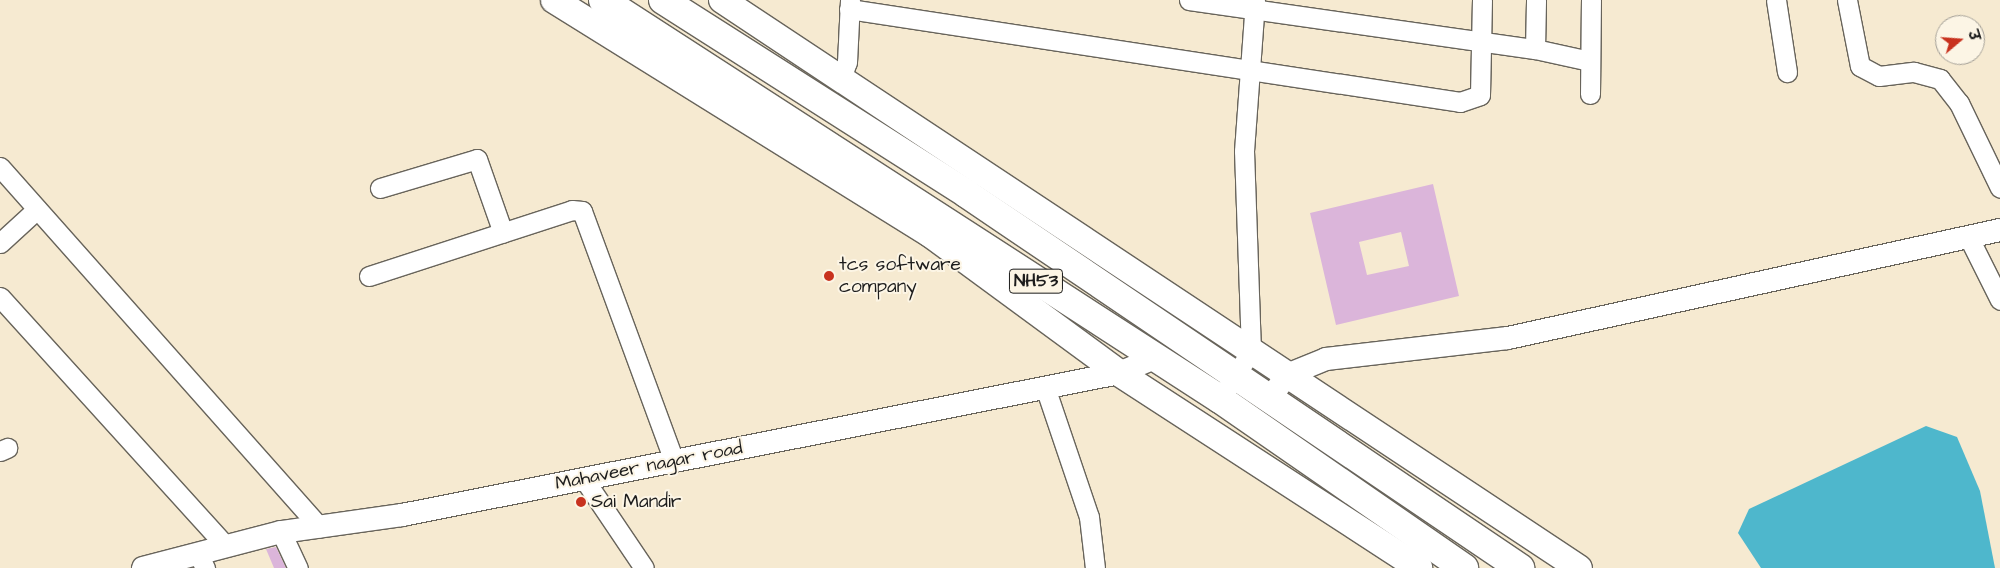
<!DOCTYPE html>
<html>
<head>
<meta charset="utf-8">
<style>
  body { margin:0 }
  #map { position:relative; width:2000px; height:568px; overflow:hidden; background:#f6ead1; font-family:"Architects Daughter","Playpen Sans Deva",sans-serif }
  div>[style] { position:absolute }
  .water>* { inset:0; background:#4eb7cc }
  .building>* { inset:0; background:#dbb5da }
  .roads { filter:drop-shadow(1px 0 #68645b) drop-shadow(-1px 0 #68645b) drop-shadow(0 1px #68645b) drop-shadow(0 -1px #68645b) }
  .minor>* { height:19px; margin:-9.5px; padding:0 9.5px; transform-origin:9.5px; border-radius:9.5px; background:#fff }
  .tertiary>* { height:22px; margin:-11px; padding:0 11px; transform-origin:11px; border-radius:11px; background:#fff }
  .secondary>* { height:26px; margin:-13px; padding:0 13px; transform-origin:13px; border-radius:13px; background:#fff }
  .trunk>* { height:28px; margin:-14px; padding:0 14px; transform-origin:14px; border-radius:14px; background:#fff }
  .dots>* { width:14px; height:14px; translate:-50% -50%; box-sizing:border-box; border:2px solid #fcf5e5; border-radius:50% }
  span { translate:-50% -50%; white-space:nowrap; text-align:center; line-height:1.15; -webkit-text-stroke:4px #fcf5e5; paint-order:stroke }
  .shield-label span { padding:1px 4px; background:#fcf5e5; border:1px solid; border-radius:4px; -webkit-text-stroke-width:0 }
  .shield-label { font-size:18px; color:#1c1c1c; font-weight:700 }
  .poi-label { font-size:19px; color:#1c1c1c }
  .left { translate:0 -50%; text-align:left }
  .street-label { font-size:19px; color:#1c1c1c }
  .north { position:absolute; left:1935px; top:15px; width:50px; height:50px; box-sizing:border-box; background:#fcf5e5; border:1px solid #a29e95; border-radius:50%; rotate:72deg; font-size:14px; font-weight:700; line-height:20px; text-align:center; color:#1c1c1c }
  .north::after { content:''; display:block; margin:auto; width:18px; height:22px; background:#c8321e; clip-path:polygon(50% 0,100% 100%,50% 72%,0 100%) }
</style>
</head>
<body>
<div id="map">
  <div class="water">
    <i style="clip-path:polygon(1926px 426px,1957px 437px,1980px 491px,1995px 568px,1761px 568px,1738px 533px,1749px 509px)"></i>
  </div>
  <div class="building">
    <i style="clip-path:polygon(evenodd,1433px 184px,1459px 296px,1336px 325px,1310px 213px,1433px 184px,1401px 232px,1409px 266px,1367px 275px,1359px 242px,1401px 232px)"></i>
    <i style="clip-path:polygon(276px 547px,286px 568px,274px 568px,266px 549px)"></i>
  </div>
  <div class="roads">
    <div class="minor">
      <i style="left:1189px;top:0;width:349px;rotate:8.1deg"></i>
      <i style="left:1535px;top:49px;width:56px;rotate:12.3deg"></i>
      <i style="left:1776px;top:0;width:73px;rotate:81.3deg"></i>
      <i style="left:1847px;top:0;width:67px;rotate:78.9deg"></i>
      <i style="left:1860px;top:66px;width:21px;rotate:28deg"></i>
      <i style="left:1879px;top:76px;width:35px;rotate:-7deg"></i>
      <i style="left:1914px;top:72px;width:27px;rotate:15deg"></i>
      <i style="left:1940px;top:79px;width:31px;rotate:52deg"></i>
      <i style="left:1959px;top:103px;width:94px;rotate:64.2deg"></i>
      <i style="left:849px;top:9px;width:618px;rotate:8.65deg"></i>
      <i style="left:1460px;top:102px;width:21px;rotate:-19deg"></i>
      <i style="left:1480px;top:95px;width:95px;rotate:-88.8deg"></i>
      <i style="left:1535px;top:49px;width:49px;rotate:-88.8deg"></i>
      <i style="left:841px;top:79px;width:18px;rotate:-71deg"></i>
      <i style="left:847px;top:62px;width:62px;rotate:-87.2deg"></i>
      <i style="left:1590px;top:94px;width:94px;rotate:-89.4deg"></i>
      <i style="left:0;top:167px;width:482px;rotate:48.4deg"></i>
      <i style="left:380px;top:188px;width:101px;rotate:-16.6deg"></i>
      <i style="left:477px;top:159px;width:78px;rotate:70.6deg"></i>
      <i style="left:1969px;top:238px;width:69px;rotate:63.4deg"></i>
      <i style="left:0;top:243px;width:50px;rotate:-42.6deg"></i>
      <i style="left:369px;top:276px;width:213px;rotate:-18deg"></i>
      <i style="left:572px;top:210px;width:10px;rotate:6deg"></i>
      <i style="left:582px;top:211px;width:266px;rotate:69.8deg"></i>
      <i style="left:0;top:297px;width:336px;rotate:47.8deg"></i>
      <i style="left:1045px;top:387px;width:137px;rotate:71.3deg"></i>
      <i style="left:1089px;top:517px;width:51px;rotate:83.3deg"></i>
      <i style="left:1220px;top:399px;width:57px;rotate:-57.1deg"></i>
      <i style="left:1251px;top:351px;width:200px;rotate:-92deg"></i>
      <i style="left:1244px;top:151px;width:151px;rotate:-85.8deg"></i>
      <i style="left:0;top:451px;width:8px;rotate:-23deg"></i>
      <i style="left:584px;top:479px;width:107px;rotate:56deg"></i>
      <i style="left:281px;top:532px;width:40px;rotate:65deg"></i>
      <i style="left:198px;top:553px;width:17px;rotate:65deg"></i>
    </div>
    <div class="tertiary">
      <i style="left:1271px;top:397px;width:27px;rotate:-54deg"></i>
      <i style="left:1287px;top:375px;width:42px;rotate:-22.3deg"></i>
      <i style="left:1326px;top:359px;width:183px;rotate:-6.6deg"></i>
      <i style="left:1508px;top:338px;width:504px;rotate:-12.38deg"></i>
      <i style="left:143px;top:568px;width:143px;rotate:-14.6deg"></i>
      <i style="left:281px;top:532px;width:122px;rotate:-8deg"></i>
      <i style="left:402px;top:515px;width:731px;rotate:-11.2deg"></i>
      <i style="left:1119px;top:373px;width:38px;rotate:-23deg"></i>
    </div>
    <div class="secondary">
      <i style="left:554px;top:0;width:443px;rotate:31.9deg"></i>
      <i style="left:930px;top:234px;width:235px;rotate:36.3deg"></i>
      <i style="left:1119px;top:373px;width:358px;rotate:33deg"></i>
      <i style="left:722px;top:0;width:1028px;rotate:33.54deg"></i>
    </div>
    <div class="trunk">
      <i style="left:603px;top:0;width:735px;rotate:32.89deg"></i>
      <i style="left:1220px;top:399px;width:297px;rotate:34.7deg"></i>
      <i style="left:663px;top:0;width:361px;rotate:32.5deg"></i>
      <i style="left:967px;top:194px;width:668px;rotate:34.07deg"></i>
    </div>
  </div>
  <div class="dots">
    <i style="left:829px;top:276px;background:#c8321e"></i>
    <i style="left:581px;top:502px;background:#c8321e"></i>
  </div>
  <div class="shield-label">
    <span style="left:1036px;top:281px">NH53</span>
  </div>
  <div class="poi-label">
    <span class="left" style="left:839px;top:276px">tcs software<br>company</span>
    <span class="left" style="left:591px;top:502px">Sai Mandir</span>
  </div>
  <div class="street-label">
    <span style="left:649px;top:466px;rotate:-11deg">Mahaveer nagar road</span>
  </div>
  <div class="north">उ</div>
</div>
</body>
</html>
